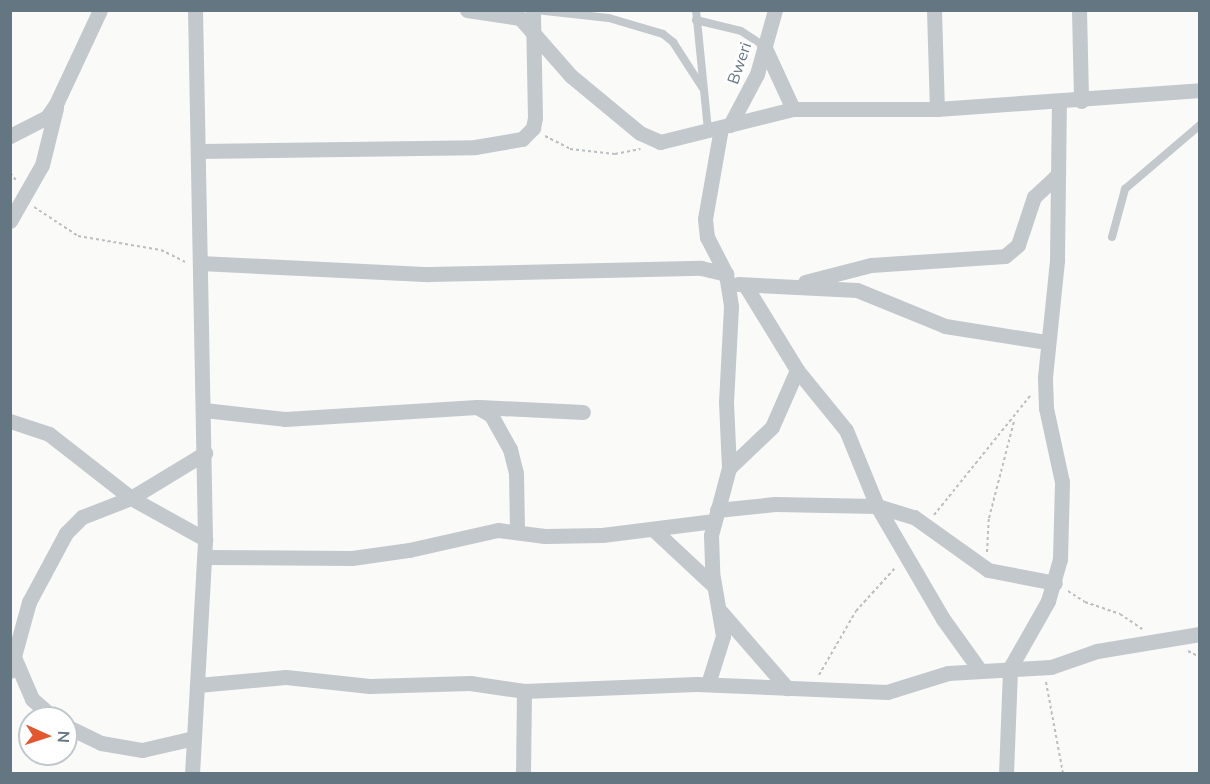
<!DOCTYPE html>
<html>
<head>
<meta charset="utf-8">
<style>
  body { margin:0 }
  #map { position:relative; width:1210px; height:784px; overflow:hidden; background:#fafaf8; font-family:Mulish,sans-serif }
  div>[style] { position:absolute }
  .path>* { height:2px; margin-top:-1px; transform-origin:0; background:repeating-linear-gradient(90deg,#bbbfc2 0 3px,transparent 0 6px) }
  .lane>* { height:8px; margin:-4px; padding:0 4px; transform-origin:4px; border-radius:4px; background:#c3c8cc }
  .street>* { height:15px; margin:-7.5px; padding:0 7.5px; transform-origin:7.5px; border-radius:7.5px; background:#c3c8cc }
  span { translate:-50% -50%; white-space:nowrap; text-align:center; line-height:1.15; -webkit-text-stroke:6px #fff; paint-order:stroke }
  .street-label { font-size:16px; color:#657683 }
  .frame { position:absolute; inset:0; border:12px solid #657683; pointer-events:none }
  .north { position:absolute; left:18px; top:706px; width:60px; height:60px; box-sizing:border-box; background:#fff; border:2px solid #c1c8cd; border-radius:50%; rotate:93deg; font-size:16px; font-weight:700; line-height:24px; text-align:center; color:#657683 }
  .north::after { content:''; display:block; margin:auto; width:21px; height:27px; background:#e4572e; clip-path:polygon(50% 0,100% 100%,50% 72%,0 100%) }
</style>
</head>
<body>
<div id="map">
  <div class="path">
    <i style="left:545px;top:136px;width:28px;rotate:27deg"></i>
    <i style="left:570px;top:149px;width:45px;rotate:6.3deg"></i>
    <i style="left:615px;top:154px;width:26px;rotate:-11deg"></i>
    <i style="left:10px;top:173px;width:9px;rotate:49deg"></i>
    <i style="left:34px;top:207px;width:53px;rotate:33.4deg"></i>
    <i style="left:78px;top:236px;width:84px;rotate:9.6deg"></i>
    <i style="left:161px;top:250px;width:28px;rotate:26deg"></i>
    <i style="left:934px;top:515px;width:153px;rotate:-51.1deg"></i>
    <i style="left:987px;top:552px;width:34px;rotate:-87deg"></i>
    <i style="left:989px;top:518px;width:100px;rotate:-75.5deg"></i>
    <i style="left:1068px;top:591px;width:20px;rotate:33deg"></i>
    <i style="left:1085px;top:602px;width:37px;rotate:19deg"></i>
    <i style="left:1120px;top:614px;width:27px;rotate:34deg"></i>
    <i style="left:1188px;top:651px;width:13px;rotate:27deg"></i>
    <i style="left:819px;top:675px;width:74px;rotate:-60deg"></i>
    <i style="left:856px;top:611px;width:58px;rotate:-47.8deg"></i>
    <i style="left:1046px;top:682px;width:94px;rotate:79.5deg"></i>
  </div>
  <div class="lane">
    <i style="left:536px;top:10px;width:73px;rotate:6.3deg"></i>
    <i style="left:609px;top:18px;width:56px;rotate:16.5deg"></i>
    <i style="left:663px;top:34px;width:13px;rotate:39deg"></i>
    <i style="left:673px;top:42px;width:54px;rotate:57.2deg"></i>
    <i style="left:696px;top:10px;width:122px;rotate:84.3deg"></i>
    <i style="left:696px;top:20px;width:46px;rotate:13.7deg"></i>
    <i style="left:741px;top:31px;width:27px;rotate:33deg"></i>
    <i style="left:1112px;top:237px;width:50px;rotate:-74.8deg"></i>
    <i style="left:1125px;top:189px;width:99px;rotate:-40.5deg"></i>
  </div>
  <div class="street">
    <i style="left:467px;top:10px;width:54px;rotate:8.6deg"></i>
    <i style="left:520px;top:18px;width:77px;rotate:48.7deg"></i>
    <i style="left:571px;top:76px;width:89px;rotate:39.6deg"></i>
    <i style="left:640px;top:133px;width:22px;rotate:24deg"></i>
    <i style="left:660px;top:142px;width:137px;rotate:-13.9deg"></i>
    <i style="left:793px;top:109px;width:144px"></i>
    <i style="left:937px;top:109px;width:264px;rotate:-4.1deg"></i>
    <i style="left:934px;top:10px;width:99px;rotate:88.3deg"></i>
    <i style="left:1079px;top:10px;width:91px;rotate:88.7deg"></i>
    <i style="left:764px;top:46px;width:69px;rotate:65.3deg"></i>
    <i style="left:730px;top:125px;width:58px;rotate:-62.1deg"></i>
    <i style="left:757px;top:74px;width:66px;rotate:-74.3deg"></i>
    <i style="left:721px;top:128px;width:92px;rotate:100deg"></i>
    <i style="left:705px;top:219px;width:18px;rotate:84deg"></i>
    <i style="left:707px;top:237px;width:42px;rotate:62.8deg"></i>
    <i style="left:10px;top:136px;width:42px;rotate:-27.2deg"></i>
    <i style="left:47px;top:117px;width:16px;rotate:-55deg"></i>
    <i style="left:56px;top:104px;width:104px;rotate:-64.9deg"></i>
    <i style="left:199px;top:151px;width:276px;rotate:-0.8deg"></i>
    <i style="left:475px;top:147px;width:48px;rotate:-9.7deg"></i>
    <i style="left:522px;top:139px;width:16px;rotate:-45deg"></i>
    <i style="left:533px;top:128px;width:10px;rotate:-79deg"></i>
    <i style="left:535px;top:118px;width:108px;rotate:-91.1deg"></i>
    <i style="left:10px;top:221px;width:64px;rotate:-60.3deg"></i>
    <i style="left:42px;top:165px;width:59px;rotate:-76.2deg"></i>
    <i style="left:200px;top:263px;width:229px;rotate:2.8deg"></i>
    <i style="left:429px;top:274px;width:272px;rotate:-1.3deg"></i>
    <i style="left:701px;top:268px;width:26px;rotate:13deg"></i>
    <i style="left:726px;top:274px;width:33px;rotate:81deg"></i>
    <i style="left:731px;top:307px;width:95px;rotate:93deg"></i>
    <i style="left:726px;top:402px;width:66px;rotate:87.4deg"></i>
    <i style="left:729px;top:468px;width:69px;rotate:105deg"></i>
    <i style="left:711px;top:535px;width:37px;rotate:88deg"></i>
    <i style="left:712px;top:572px;width:65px;rotate:80.2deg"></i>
    <i style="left:723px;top:636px;width:50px;rotate:107.4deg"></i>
    <i style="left:805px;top:282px;width:68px;rotate:-14.4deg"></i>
    <i style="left:871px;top:265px;width:134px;rotate:-3.8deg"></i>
    <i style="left:1005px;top:256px;width:17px;rotate:-40deg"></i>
    <i style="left:1018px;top:245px;width:51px;rotate:-71.6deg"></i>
    <i style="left:1034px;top:197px;width:33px;rotate:-43deg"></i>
    <i style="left:738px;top:284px;width:119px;rotate:2.9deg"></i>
    <i style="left:857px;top:290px;width:95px;rotate:22.2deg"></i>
    <i style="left:945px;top:326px;width:102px;rotate:9deg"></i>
    <i style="left:745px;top:285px;width:100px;rotate:58.5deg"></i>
    <i style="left:797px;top:370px;width:77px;rotate:50.8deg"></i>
    <i style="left:846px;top:430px;width:82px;rotate:67.8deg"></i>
    <i style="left:877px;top:506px;width:131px;rotate:59.7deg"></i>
    <i style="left:943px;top:619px;width:62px;rotate:54.2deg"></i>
    <i style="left:480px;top:407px;width:103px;rotate:2.8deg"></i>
    <i style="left:204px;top:410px;width:81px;rotate:6.3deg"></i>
    <i style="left:285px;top:419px;width:192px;rotate:-3.6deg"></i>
    <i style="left:477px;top:407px;width:16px;rotate:30deg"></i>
    <i style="left:491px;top:415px;width:39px;rotate:61deg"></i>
    <i style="left:510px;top:449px;width:25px;rotate:76deg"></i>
    <i style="left:516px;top:473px;width:57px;rotate:89deg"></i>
    <i style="left:10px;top:421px;width:41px;rotate:18.4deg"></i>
    <i style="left:49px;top:434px;width:104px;rotate:38deg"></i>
    <i style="left:131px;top:498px;width:85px;rotate:29deg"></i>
    <i style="left:729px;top:468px;width:59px;rotate:-43.6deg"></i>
    <i style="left:772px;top:427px;width:62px;rotate:-66.3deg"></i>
    <i style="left:717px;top:510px;width:58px;rotate:-5.9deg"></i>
    <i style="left:775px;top:504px;width:102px;rotate:1.1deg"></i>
    <i style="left:877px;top:506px;width:39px;rotate:17deg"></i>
    <i style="left:914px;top:517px;width:91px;rotate:35.6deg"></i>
    <i style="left:988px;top:570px;width:68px;rotate:11deg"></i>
    <i style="left:655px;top:531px;width:81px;rotate:43deg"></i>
    <i style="left:205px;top:557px;width:147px;rotate:0.4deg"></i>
    <i style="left:352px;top:558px;width:58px;rotate:-8deg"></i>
    <i style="left:409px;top:550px;width:91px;rotate:-12.7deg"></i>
    <i style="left:498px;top:530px;width:47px;rotate:7.3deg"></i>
    <i style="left:545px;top:536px;width:57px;rotate:-1deg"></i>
    <i style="left:602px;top:535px;width:113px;rotate:-7.1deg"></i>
    <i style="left:721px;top:612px;width:101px;rotate:49deg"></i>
    <i style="left:14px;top:657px;width:46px;rotate:66.8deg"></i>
    <i style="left:32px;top:699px;width:29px;rotate:41deg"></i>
    <i style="left:10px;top:671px;width:72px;rotate:-74.6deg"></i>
    <i style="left:29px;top:602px;width:78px;rotate:-61.8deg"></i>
    <i style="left:66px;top:533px;width:23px;rotate:-45deg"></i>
    <i style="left:82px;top:517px;width:53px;rotate:-21.2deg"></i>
    <i style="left:131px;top:498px;width:87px;rotate:-31.3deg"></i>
    <i style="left:198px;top:685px;width:88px;rotate:-5.2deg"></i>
    <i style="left:286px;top:677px;width:84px;rotate:6.1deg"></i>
    <i style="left:370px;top:686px;width:100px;rotate:-1.7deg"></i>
    <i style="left:470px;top:683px;width:55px;rotate:8.4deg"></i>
    <i style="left:524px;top:691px;width:172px;rotate:-2.3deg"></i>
    <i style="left:696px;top:684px;width:191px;rotate:2.4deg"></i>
    <i style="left:887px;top:692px;width:64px;rotate:-17.3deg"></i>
    <i style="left:948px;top:673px;width:103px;rotate:-3.3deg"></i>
    <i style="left:1051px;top:667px;width:49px;rotate:-19.2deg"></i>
    <i style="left:1097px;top:651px;width:104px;rotate:-9.4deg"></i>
    <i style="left:66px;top:726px;width:39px;rotate:26deg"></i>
    <i style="left:101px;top:743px;width:42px;rotate:9.7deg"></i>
    <i style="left:142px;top:750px;width:53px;rotate:-13deg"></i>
    <i style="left:192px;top:774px;width:235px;rotate:-86.8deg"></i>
    <i style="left:205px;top:539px;width:529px;rotate:-91.08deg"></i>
    <i style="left:523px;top:774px;width:83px;rotate:-89.3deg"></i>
    <i style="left:1006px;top:774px;width:106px;rotate:-87.8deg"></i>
    <i style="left:1010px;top:668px;width:77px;rotate:-60.4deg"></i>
    <i style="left:1048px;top:601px;width:44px;rotate:-74.1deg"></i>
    <i style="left:1060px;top:559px;width:77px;rotate:-88.5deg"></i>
    <i style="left:1062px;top:482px;width:76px;rotate:-102.2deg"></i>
    <i style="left:1046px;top:408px;width:31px;rotate:-92deg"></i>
    <i style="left:1045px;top:377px;width:118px;rotate:-84.1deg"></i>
    <i style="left:1057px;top:260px;width:158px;rotate:-89.3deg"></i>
  </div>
  <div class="street-label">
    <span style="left:739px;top:63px;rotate:-71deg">Bweri</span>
  </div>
  <div class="frame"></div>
  <div class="north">N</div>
</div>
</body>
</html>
